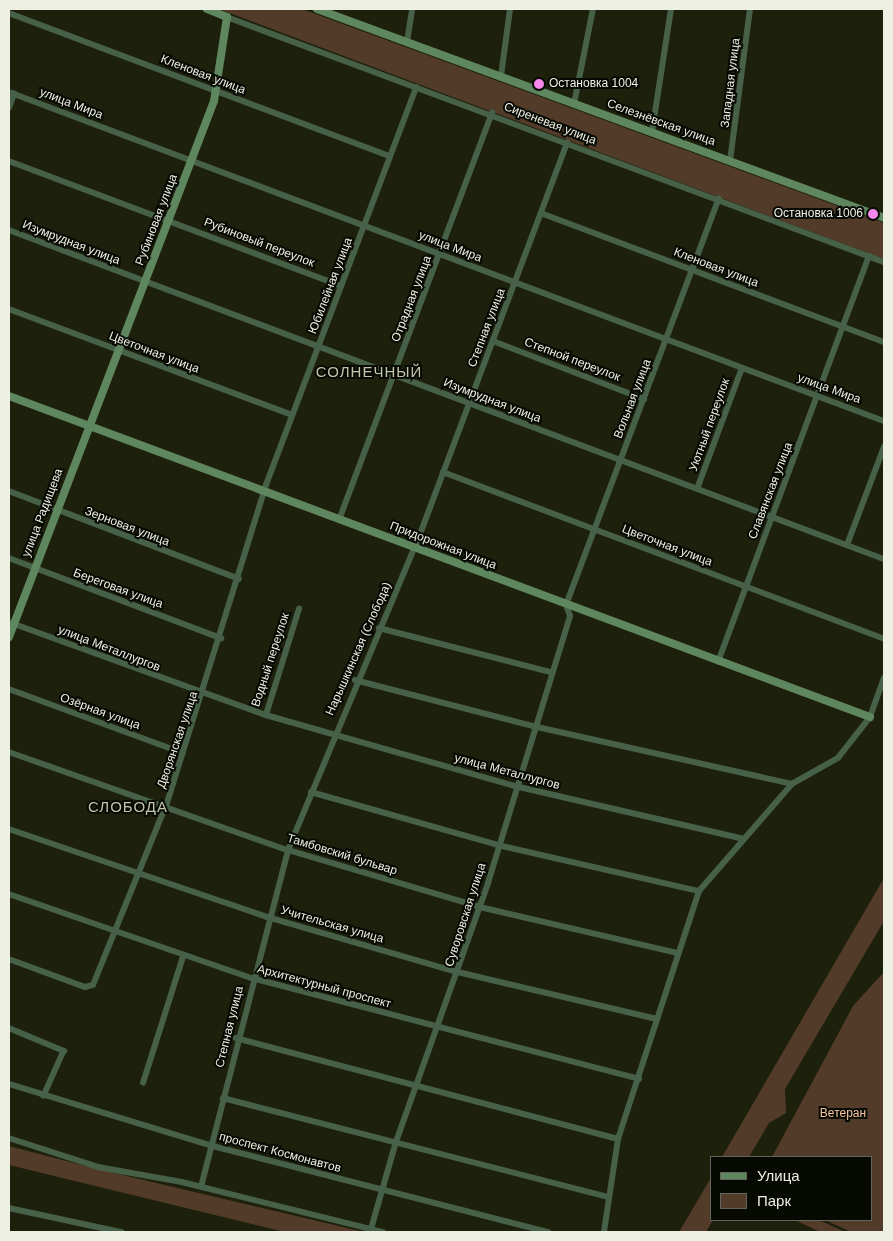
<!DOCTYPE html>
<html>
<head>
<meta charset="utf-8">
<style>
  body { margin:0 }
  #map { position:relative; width:893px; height:1241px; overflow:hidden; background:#1d200b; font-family:Helvetica,sans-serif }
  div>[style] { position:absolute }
  .green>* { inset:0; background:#523b29 }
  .street>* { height:5.5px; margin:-2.75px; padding:0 2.75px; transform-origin:2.75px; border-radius:2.75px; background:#476048 }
  .secondary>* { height:8px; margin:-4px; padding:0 4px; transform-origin:4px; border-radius:4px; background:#5e865f }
  .dots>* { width:14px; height:14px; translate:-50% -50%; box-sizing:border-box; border:2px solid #070903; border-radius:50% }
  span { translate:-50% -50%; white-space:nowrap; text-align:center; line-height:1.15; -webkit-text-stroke:4px #070903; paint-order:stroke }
  .street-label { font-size:12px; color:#edf0e3 }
  .poi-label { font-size:12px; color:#edf0e3 }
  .left { translate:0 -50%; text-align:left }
  .right { translate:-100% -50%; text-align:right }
  .park-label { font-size:12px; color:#f9c59f }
  .quarter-label { font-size:15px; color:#c0c5ab; letter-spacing:1px }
  .frame { position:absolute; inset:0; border:10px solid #edf0e3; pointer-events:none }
  .legend { position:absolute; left:710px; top:1156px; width:162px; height:65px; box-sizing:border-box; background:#070903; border:1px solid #63655d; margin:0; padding:6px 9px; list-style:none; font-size:15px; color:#edf0e3 }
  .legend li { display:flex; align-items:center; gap:10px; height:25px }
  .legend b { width:25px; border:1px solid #63655d }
</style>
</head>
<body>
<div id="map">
  <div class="green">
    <i style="clip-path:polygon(219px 9px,302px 9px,884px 223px,884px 259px)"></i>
    <i style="clip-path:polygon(884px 878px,884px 921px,785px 1089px,786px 1113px,769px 1123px,749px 1157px,722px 1157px)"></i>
    <i style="clip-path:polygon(884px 972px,884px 1232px,851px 1232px,825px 1220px,872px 1220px,872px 1157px,772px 1157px,853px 1006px)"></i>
    <i style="clip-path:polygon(9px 1146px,93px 1168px,364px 1232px,285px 1232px,9px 1165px)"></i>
    <i style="clip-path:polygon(712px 1176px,713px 1220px,706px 1232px,679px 1232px)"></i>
    <i style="clip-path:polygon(795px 1220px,819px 1220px,845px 1232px,820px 1232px)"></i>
  </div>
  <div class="street">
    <i style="left:9px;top:13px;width:406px;rotate:20.6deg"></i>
    <i style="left:227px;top:17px;width:701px;rotate:20.45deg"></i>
    <i style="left:407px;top:42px;width:33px;rotate:-81deg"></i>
    <i style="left:501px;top:76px;width:68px;rotate:-82.3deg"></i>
    <i style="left:9px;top:92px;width:935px;rotate:20.61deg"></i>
    <i style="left:574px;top:104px;width:97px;rotate:-78.7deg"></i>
    <i style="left:9px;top:108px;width:15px;rotate:-70deg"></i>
    <i style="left:652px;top:132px;width:124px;rotate:-81.2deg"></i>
    <i style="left:9px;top:161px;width:355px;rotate:20.6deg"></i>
    <i style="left:730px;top:161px;width:153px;rotate:-82.5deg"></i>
    <i style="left:541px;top:213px;width:366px;rotate:20.6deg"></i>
    <i style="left:9px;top:230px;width:935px;rotate:20.61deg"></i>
    <i style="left:9px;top:309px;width:302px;rotate:20.5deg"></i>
    <i style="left:493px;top:341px;width:162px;rotate:21deg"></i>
    <i style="left:443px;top:472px;width:472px;rotate:20.7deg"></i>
    <i style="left:697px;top:489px;width:129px;rotate:-69.6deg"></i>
    <i style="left:9px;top:491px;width:246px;rotate:20.9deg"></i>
    <i style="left:339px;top:520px;width:435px;rotate:-69.4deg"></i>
    <i style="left:847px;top:545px;width:105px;rotate:-69.3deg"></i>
    <i style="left:9px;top:558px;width:227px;rotate:20.7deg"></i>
    <i style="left:9px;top:622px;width:273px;rotate:19.9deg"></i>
    <i style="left:266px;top:715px;width:111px;rotate:-72.7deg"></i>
    <i style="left:379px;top:628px;width:177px;rotate:14.4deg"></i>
    <i style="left:718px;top:662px;width:433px;rotate:-69.6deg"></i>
    <i style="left:355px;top:680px;width:184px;rotate:14.5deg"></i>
    <i style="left:533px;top:726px;width:265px;rotate:12.6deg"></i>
    <i style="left:9px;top:689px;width:185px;rotate:20.2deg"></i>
    <i style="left:266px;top:715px;width:259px;rotate:15.9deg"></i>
    <i style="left:515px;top:786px;width:235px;rotate:13deg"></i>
    <i style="left:9px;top:752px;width:296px;rotate:19.4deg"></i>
    <i style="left:288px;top:850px;width:200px;rotate:16.5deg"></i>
    <i style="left:480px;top:907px;width:202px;rotate:13.1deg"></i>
    <i style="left:311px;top:792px;width:194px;rotate:15.8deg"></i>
    <i style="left:498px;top:845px;width:206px;rotate:12.9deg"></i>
    <i style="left:9px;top:829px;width:273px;rotate:18.8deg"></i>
    <i style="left:267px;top:917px;width:199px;rotate:16.1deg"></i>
    <i style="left:458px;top:972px;width:204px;rotate:13.3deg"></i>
    <i style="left:9px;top:894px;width:257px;rotate:19.1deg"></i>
    <i style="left:252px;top:978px;width:400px;rotate:14.6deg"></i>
    <i style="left:9px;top:959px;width:81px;rotate:20.2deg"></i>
    <i style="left:85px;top:987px;width:8px;rotate:-14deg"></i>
    <i style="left:93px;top:985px;width:196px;rotate:-67.9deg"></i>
    <i style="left:167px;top:803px;width:333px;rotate:-72.7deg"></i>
    <i style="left:266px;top:485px;width:425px;rotate:-69.3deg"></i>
    <i style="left:9px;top:1028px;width:60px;rotate:22.7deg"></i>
    <i style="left:64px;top:1051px;width:49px;rotate:114deg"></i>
    <i style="left:236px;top:1038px;width:395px;rotate:14.8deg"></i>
    <i style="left:143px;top:1083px;width:132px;rotate:-72.4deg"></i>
    <i style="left:9px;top:1084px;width:213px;rotate:16.9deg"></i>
    <i style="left:213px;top:1146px;width:346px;rotate:14.4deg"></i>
    <i style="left:223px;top:1098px;width:398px;rotate:14.4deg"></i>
    <i style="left:9px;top:1138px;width:94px;rotate:18deg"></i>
    <i style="left:98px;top:1167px;width:85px;rotate:10.1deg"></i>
    <i style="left:182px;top:1182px;width:207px;rotate:14deg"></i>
    <i style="left:201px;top:1187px;width:348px;rotate:-75.5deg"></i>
    <i style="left:288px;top:850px;width:339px;rotate:-67.3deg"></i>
    <i style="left:419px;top:537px;width:421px;rotate:-69.4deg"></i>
    <i style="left:9px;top:1208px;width:115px;rotate:12.1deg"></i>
    <i style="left:371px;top:1229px;width:91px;rotate:-74deg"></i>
    <i style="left:396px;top:1142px;width:275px;rotate:-70.4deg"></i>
    <i style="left:488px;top:883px;width:279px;rotate:-72.9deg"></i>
    <i style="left:570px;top:616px;width:12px;rotate:-110deg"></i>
    <i style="left:566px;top:605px;width:434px;rotate:-69.4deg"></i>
    <i style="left:604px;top:1232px;width:94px;rotate:-81.4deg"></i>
    <i style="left:618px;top:1139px;width:261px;rotate:-71.9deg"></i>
    <i style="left:699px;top:891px;width:142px;rotate:-49deg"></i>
    <i style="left:792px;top:784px;width:53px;rotate:-29.5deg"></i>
    <i style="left:838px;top:758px;width:52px;rotate:-52deg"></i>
    <i style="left:870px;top:717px;width:41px;rotate:-70.3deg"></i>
  </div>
  <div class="secondary">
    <i style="left:317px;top:9px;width:604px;rotate:20.23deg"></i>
    <i style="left:9px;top:396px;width:919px;rotate:20.45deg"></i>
    <i style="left:9px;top:637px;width:574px;rotate:-69.07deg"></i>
    <i style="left:214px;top:101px;width:85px;rotate:-81.2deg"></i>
    <i style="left:227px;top:17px;width:22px;rotate:-158deg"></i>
  </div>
  <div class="dots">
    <i style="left:539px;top:84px;background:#f888eb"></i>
    <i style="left:873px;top:214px;background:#f888eb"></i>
  </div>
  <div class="street-label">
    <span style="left:203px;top:75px;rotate:21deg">Кленовая улица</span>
    <span style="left:731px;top:83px;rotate:-83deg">Западная улица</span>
    <span style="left:71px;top:104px;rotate:21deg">улица Мира</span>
    <span style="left:661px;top:123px;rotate:20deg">Селезнёвская улица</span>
    <span style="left:550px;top:124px;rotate:21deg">Сиреневая улица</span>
    <span style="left:157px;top:220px;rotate:-69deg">Рубиновая улица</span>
    <span style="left:71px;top:243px;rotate:21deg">Изумрудная улица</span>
    <span style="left:259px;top:243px;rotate:21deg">Рубиновый переулок</span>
    <span style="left:450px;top:247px;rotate:21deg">улица Мира</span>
    <span style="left:716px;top:268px;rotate:21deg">Кленовая улица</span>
    <span style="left:331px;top:286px;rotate:-69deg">Юбилейная улица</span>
    <span style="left:412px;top:299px;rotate:-69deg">Отрадная улица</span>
    <span style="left:487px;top:328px;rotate:-69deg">Степная улица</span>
    <span style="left:154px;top:353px;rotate:21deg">Цветочная улица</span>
    <span style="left:572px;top:360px;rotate:21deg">Степной переулок</span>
    <span style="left:829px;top:389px;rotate:20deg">улица Мира</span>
    <span style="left:633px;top:399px;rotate:-69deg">Вольная улица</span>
    <span style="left:492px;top:401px;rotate:21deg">Изумрудная улица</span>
    <span style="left:710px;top:425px;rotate:-70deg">Уютный переулок</span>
    <span style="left:771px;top:491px;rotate:-69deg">Славянская улица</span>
    <span style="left:43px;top:513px;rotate:-69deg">улица Радищева</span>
    <span style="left:127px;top:527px;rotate:21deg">Зерновая улица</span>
    <span style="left:443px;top:546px;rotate:21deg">Придорожная улица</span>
    <span style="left:667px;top:546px;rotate:21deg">Цветочная улица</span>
    <span style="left:118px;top:589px;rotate:20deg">Береговая улица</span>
    <span style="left:109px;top:649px;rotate:21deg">улица Металлургов</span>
    <span style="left:359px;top:649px;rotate:-66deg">Нарышкинская (Слобода)</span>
    <span style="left:271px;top:660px;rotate:-72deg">Водный переулок</span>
    <span style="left:100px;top:712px;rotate:20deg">Озёрная улица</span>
    <span style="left:178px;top:740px;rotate:-71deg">Дворянская улица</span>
    <span style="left:507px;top:772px;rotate:15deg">улица Металлургов</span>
    <span style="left:342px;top:855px;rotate:17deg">Тамбовский бульвар</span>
    <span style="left:466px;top:915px;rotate:-72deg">Суворовская улица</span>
    <span style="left:332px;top:925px;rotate:16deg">Учительская улица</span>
    <span style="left:324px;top:987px;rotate:15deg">Архитектурный проспект</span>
    <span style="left:230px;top:1027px;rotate:-76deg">Степная улица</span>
    <span style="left:280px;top:1153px;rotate:15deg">проспект Космонавтов</span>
  </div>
  <div class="poi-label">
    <span class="left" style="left:549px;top:84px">Остановка 1004</span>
    <span class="right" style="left:863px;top:214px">Остановка 1006</span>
  </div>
  <div class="park-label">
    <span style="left:843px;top:1114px">Ветеран</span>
  </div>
  <div class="quarter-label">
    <span style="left:369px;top:372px">СОЛНЕЧНЫЙ</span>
    <span style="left:128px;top:807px">СЛОБОДА</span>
  </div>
  <div class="frame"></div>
  <ul class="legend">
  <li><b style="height:6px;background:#5e865f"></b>Улица</li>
  <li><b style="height:14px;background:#523b29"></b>Парк</li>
  </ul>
</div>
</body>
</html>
